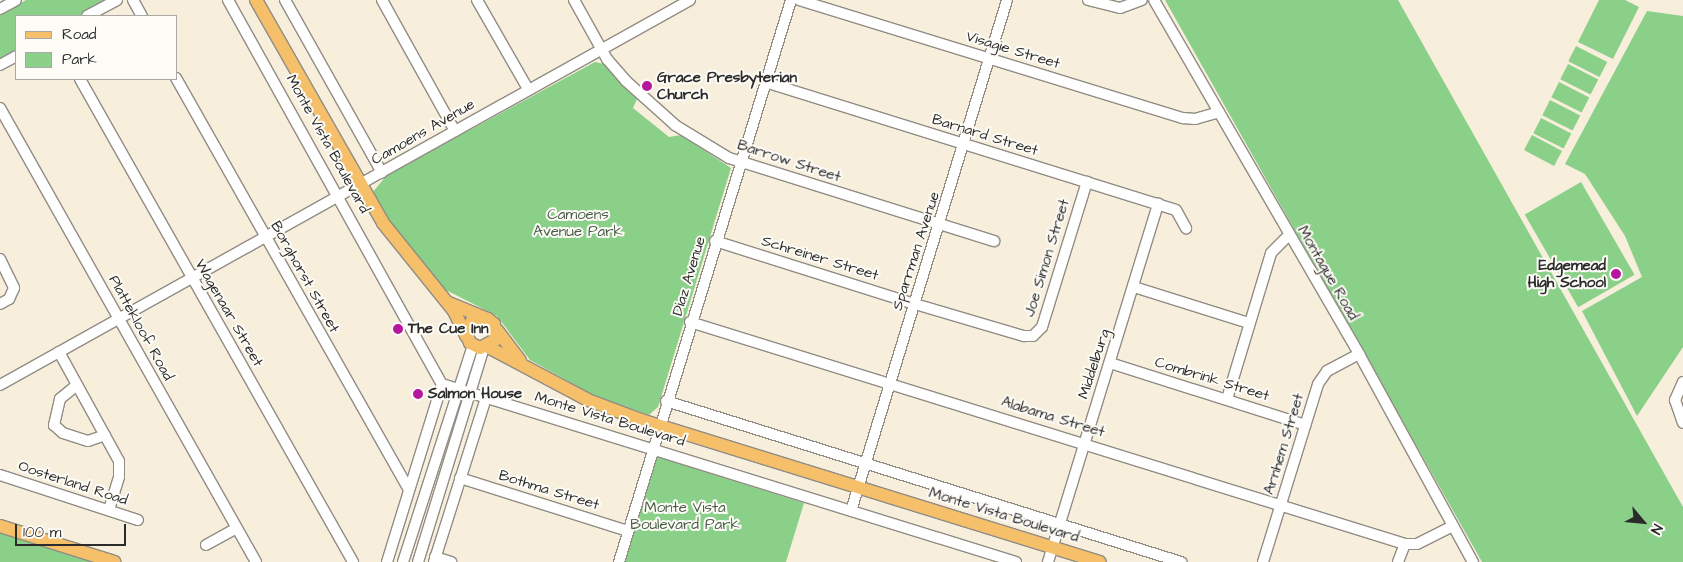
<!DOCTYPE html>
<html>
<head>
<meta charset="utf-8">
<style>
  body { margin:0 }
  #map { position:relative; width:1683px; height:562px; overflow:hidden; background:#f7eedc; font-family:"Architects Daughter",sans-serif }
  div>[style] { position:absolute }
  .green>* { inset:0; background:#8bd089; transform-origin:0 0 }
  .roads { filter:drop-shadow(1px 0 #918c84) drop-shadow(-1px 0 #918c84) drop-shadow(0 1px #918c84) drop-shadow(0 -1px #918c84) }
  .minor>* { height:10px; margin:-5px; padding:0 5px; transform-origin:5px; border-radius:5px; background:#fff }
  .major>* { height:12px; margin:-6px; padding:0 6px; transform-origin:6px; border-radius:6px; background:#f6c06b }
  .dots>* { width:14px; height:14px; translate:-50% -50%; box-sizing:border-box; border:2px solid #fdfcf7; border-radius:50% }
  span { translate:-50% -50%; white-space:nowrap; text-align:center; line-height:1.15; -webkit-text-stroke:4px #fdfcf7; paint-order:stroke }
  .street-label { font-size:15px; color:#2b2b2b }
  .poi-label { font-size:15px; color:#2b2b2b; font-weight:700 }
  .left { translate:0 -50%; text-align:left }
  .right { translate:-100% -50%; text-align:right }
  .park-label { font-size:15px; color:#485d47 }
  .legend { position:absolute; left:15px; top:15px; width:162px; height:65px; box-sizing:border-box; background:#fdfcf7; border:1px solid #a9a8a5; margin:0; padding:6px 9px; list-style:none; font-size:15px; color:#2b2b2b }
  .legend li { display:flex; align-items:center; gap:10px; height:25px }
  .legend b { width:25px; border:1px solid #a9a8a5 }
  .north { position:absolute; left:1618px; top:497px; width:50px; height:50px; -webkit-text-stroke:4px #fdfcf7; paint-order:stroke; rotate:118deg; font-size:14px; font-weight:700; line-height:20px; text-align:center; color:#2b2b2b }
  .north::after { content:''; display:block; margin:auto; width:18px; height:22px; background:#2b2b2b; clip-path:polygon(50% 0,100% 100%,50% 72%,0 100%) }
  .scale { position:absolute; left:15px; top:524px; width:111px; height:22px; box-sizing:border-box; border:2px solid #2b2b2b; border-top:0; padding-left:6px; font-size:15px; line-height:18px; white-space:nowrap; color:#2b2b2b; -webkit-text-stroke:4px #fdfcf7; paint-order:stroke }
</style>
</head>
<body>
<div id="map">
  <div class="green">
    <i style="clip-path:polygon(26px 0,108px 0,79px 16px,16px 16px,16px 52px,0 61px,0 15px)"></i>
    <i style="clip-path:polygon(1165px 0,1398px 0,1683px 507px,1683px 562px,1482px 562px)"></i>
    <i style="clip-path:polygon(1599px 0,1625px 0,1639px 7px,1613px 59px,1578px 42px)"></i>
    <i style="clip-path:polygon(1647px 11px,1683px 16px,1683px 347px,1637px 416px,1582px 311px,1642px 277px,1625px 236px,1585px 174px,1565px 164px)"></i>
    <i style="left:1576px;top:46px;width:35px;height:17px;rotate:27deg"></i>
    <i style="clip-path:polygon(595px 62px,604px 64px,637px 99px,633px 108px,669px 137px,681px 135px,731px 168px,658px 407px,649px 415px,595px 396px,530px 360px,497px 316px,442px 288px,394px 227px,372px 193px,387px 175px)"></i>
    <i style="left:1568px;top:64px;width:34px;height:17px;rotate:27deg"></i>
    <i style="left:1559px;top:82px;width:34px;height:17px;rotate:27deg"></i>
    <i style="left:1550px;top:100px;width:34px;height:17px;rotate:27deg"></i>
    <i style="left:1541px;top:118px;width:34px;height:17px;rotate:27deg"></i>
    <i style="left:1532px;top:135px;width:34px;height:17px;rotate:28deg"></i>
    <i style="left:1581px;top:182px;width:107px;height:65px;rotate:60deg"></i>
    <i style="clip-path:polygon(655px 456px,804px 503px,786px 562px,622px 562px)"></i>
    <i style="clip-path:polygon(0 532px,92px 562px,0 562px)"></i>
  </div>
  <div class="roads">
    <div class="minor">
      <i style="left:133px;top:0;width:18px;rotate:61deg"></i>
      <i style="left:228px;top:0;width:440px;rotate:60.9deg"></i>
      <i style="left:442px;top:384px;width:601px;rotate:17.23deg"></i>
      <i style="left:285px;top:0;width:198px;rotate:60.7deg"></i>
      <i style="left:382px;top:0;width:150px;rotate:60.9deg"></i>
      <i style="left:477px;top:0;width:103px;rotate:60.2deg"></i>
      <i style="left:574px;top:0;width:68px;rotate:60.8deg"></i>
      <i style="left:607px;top:59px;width:29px;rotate:49deg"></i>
      <i style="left:626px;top:81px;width:66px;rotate:41.9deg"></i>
      <i style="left:675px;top:125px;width:63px;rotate:31.4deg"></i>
      <i style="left:729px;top:158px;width:278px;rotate:17.4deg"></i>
      <i style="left:799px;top:0;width:402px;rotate:17.1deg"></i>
      <i style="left:1183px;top:118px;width:12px;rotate:5deg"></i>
      <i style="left:1195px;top:119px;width:25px;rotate:-16deg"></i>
      <i style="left:1088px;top:0;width:33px;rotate:14deg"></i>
      <i style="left:1120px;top:8px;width:23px;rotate:-20deg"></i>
      <i style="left:1154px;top:0;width:409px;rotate:59.9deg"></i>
      <i style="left:1359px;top:354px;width:237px;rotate:61.3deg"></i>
      <i style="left:0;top:9px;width:18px;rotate:-29deg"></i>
      <i style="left:87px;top:16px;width:34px;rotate:-28deg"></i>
      <i style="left:0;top:65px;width:18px;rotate:-29deg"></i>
      <i style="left:176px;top:78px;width:472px;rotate:60.5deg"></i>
      <i style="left:80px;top:79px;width:555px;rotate:60.52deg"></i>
      <i style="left:765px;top:82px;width:430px;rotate:17.3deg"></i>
      <i style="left:1176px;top:210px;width:21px;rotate:61deg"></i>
      <i style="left:0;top:108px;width:521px;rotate:60.58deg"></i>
      <i style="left:715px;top:241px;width:210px;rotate:17.5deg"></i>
      <i style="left:915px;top:304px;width:114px;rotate:16.4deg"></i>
      <i style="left:1024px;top:336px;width:9px"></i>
      <i style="left:1033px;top:336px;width:13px;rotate:-45deg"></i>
      <i style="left:1042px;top:327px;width:152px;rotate:-72.8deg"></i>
      <i style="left:0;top:259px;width:32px;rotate:64deg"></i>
      <i style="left:14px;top:288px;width:12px;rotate:114deg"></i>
      <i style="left:9px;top:299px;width:10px;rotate:151deg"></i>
      <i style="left:1134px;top:287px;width:121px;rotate:17.4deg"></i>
      <i style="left:690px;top:322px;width:749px;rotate:17.25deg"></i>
      <i style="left:59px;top:352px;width:124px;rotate:61.2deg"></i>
      <i style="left:119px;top:461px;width:16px;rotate:90deg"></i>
      <i style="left:119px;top:477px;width:34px;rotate:107deg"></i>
      <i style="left:1110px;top:363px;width:205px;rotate:17.6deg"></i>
      <i style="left:1683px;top:382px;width:20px;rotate:114deg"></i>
      <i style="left:1675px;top:400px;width:24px;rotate:71deg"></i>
      <i style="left:0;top:385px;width:790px;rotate:-29.16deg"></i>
      <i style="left:77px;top:385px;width:22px;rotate:141deg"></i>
      <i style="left:60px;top:399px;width:27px;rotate:103deg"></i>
      <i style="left:54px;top:425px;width:12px;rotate:42deg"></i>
      <i style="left:63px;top:433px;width:26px;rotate:18deg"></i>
      <i style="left:88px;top:441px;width:18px;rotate:-19deg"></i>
      <i style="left:1227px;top:399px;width:152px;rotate:-73.2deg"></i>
      <i style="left:1271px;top:253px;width:25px;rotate:-45deg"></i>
      <i style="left:666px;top:401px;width:540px;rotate:17.36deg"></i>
      <i style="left:0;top:475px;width:145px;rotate:18.1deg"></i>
      <i style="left:460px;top:478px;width:176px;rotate:17.5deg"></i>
      <i style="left:851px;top:511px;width:534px;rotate:-73.02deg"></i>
      <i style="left:206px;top:545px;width:35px;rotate:-29deg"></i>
      <i style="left:435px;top:557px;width:17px;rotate:17deg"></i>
      <i style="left:387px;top:562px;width:186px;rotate:-72.8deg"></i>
      <i style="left:403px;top:562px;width:228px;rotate:-72.1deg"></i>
      <i style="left:418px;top:562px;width:224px;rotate:-72.9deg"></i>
      <i style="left:434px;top:562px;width:172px;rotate:-72.4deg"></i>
      <i style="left:619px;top:562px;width:588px;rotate:-72.98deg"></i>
      <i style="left:1048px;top:562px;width:375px;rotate:-72.9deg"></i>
      <i style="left:1263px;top:562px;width:186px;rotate:-72.8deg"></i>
      <i style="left:1318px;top:384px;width:16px;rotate:-55deg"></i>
      <i style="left:1327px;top:371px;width:36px;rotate:-28deg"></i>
      <i style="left:1398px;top:562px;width:19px;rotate:-69deg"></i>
      <i style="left:1405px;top:544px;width:12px"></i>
      <i style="left:1417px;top:544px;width:40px;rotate:-26.6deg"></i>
    </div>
    <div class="major">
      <i style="left:256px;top:0;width:257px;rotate:60.3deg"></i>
      <i style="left:383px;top:223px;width:113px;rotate:51.1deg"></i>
      <i style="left:454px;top:311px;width:28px;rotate:64deg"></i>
      <i style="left:449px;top:303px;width:42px;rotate:22.3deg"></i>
      <i style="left:488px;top:319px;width:8px;rotate:40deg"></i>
      <i style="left:494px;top:324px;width:16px;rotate:86deg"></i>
      <i style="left:495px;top:340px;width:17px;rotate:152deg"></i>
      <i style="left:480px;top:348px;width:11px;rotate:-153deg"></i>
      <i style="left:470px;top:343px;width:12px;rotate:-110deg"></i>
      <i style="left:466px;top:332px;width:13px;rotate:-61deg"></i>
      <i style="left:472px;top:321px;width:10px;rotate:-24deg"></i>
      <i style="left:497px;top:330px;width:38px;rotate:53deg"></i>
      <i style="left:488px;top:347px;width:113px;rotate:27.9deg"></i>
      <i style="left:588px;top:400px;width:57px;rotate:20.7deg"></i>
      <i style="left:641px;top:420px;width:480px;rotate:17.2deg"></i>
      <i style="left:0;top:526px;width:120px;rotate:17.5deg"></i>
    </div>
  </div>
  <div class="dots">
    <i style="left:647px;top:86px;background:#b5179e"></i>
    <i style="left:1616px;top:274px;background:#b5179e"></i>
    <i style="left:398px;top:329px;background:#b5179e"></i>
    <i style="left:418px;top:394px;background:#b5179e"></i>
  </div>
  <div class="street-label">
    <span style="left:1013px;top:50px;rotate:17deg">Visagie Street</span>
    <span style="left:423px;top:132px;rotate:-30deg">Camoens Avenue</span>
    <span style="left:985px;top:135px;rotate:17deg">Barnard Street</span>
    <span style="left:328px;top:144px;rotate:61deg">Monte Vista Boulevard</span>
    <span style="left:789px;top:161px;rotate:18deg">Barrow Street</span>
    <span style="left:916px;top:251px;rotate:-72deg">Sparrman Avenue</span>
    <span style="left:820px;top:258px;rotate:17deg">Schreiner Street</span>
    <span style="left:1047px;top:258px;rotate:-73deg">Joe Simon Street</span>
    <span style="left:1328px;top:273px;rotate:60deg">Montague Road</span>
    <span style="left:689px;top:276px;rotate:-73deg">Diaz Avenue</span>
    <span style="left:305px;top:277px;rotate:61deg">Borghorst Street</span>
    <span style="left:229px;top:313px;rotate:60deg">Wagenaar Street</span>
    <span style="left:141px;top:328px;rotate:61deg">Plattekloof Road</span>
    <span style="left:1094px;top:364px;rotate:-72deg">Middelburg</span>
    <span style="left:1212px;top:379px;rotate:17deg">Combrink Street</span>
    <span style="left:1053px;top:417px;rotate:17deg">Alabama Street</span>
    <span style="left:610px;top:419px;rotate:17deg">Monte Vista Boulevard</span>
    <span style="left:1284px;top:444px;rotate:-73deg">Arnhem Street</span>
    <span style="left:73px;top:483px;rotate:18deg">Oosterland Road</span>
    <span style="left:549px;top:490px;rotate:17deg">Bothma Street</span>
    <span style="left:1004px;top:515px;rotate:17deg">Monte Vista Boulevard</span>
  </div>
  <div class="poi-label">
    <span class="left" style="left:657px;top:86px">Grace Presbyterian<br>Church</span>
    <span class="right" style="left:1606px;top:274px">Edgemead<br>High School</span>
    <span class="left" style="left:408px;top:329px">The Cue Inn</span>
    <span class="left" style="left:428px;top:394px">Salmon House</span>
  </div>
  <div class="park-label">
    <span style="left:578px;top:223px">Camoens<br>Avenue Park</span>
    <span style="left:685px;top:516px">Monte Vista<br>Boulevard Park</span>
  </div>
  <ul class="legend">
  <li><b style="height:6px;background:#f6c06b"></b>Road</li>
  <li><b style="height:14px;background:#8bd089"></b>Park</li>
  </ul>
  <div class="north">N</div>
  <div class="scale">100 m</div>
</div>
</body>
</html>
